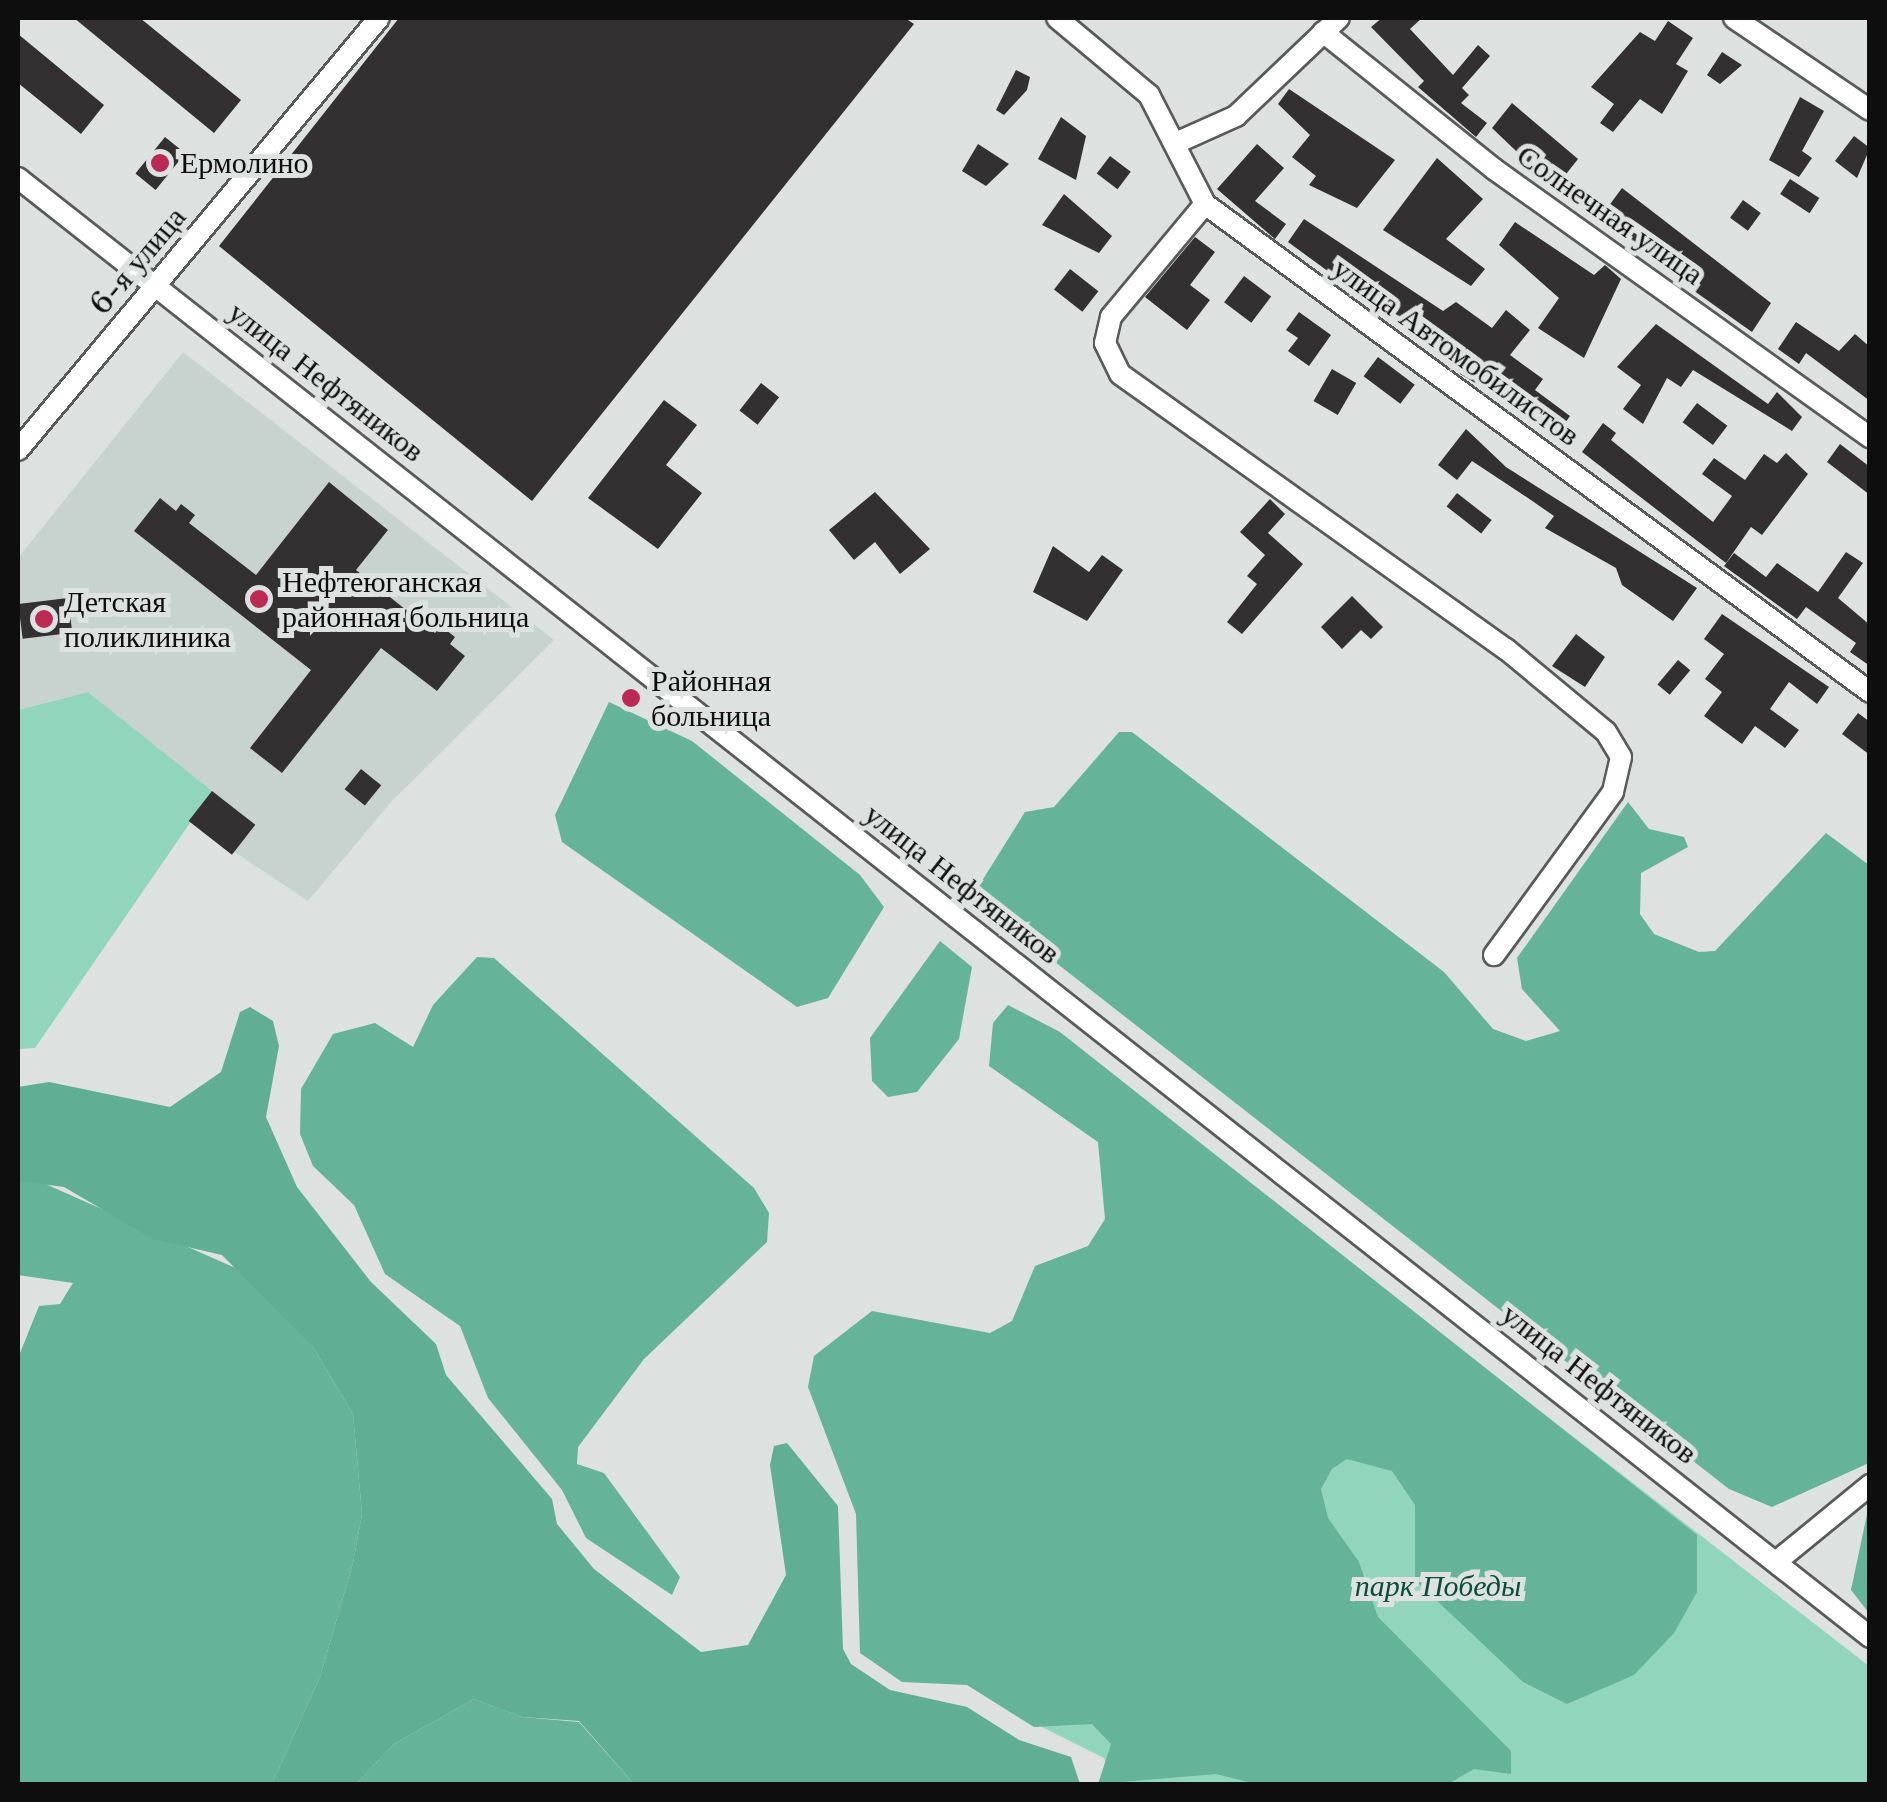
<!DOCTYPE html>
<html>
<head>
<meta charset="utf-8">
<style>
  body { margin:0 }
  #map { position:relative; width:1887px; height:1802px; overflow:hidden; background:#dde1df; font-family:"Libre Baskerville",serif }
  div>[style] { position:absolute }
  .built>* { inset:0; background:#c8d3cf }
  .green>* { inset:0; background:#91d6bc }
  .forest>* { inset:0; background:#65b398 }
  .water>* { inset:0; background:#60ae93 }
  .building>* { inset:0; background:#333031; transform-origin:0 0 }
  .roads { filter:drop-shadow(2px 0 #585b5a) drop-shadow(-2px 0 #585b5a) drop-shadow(0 2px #585b5a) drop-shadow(0 -2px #585b5a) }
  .minor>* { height:20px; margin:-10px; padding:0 10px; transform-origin:10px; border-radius:10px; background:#fff }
  .dots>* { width:28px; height:28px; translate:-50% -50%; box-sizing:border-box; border:5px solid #dde1df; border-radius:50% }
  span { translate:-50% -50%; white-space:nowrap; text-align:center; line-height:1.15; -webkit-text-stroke:10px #dde1df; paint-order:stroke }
  .poi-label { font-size:30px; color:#0d0e0d }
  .left { translate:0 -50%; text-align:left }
  .street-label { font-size:30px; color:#0d0e0d }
  .park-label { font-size:30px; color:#0a4d3b; font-style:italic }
  .frame { position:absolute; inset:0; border:20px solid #0d0e0d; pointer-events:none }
</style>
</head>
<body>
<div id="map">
  <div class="built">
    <i style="clip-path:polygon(183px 352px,554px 640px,391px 802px,308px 901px,188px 821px,211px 791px,88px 692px,18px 710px,18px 558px)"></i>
  </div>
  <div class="green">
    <i style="clip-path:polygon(88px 692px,212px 791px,35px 1048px,18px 1049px,18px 710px)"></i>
    <i style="clip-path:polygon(1424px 1321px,1869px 1666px,1869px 1784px,1115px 1784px,1104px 1758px,1020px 1716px)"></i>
  </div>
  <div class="forest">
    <i style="clip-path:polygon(609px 702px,692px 741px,860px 875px,884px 907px,828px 998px,797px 1007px,562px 842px,555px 815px)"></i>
    <i style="clip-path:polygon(1119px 732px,1132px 732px,1444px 972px,1493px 1029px,1526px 1041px,1560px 1031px,1522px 989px,1517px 958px,1628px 802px,1649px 829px,1684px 837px,1688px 847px,1641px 873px,1640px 914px,1654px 934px,1699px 952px,1715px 951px,1826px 833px,1869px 865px,1869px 1463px,1772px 1507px,1729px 1489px,972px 897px,1025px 812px,1054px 807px)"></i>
    <i style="clip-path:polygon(940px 941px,972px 967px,959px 1039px,917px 1092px,888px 1097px,872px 1081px,870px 1038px)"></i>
    <i style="clip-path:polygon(477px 957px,494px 958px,754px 1188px,769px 1213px,767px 1242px,644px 1359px,578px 1447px,577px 1464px,604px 1473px,680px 1577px,672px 1595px,586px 1538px,562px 1490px,488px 1398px,460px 1326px,385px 1274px,354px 1205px,313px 1166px,300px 1134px,301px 1089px,333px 1034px,375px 1023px,413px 1047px,433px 1005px)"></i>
    <i style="clip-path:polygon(1008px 1005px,1060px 1032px,1697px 1535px,1697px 1592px,1674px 1633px,1634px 1675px,1567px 1704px,1523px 1682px,1415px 1580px,1415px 1505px,1392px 1471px,1347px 1459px,1332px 1469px,1321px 1489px,1328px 1518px,1359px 1562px,1378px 1617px,1511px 1751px,1511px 1774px,1474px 1769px,1448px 1784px,1256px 1784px,1216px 1774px,1098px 1784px,1111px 1744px,1092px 1724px,1034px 1727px,967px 1685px,902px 1682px,860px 1653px,856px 1514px,808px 1387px,814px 1356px,872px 1311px,990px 1333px,1012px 1321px,1035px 1266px,1088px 1246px,1105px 1219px,1098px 1142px,989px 1066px,993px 1023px)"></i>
    <i style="clip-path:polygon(34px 1179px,249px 1274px,313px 1347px,353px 1414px,362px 1514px,353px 1563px,320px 1677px,272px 1784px,18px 1784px,18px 1358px,39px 1306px,60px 1304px,73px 1283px,18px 1275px,18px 1181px)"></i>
    <i style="clip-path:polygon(1869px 1505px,1869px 1613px,1851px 1590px)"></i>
    <i style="clip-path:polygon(474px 1699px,522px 1717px,579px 1722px,634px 1784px,356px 1784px,394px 1744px)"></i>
  </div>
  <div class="water">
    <i style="clip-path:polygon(250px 1007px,273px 1021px,279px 1046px,266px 1117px,297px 1187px,371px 1282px,436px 1344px,446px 1375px,552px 1499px,557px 1524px,594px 1569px,701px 1652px,748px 1645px,786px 1575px,770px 1465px,774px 1446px,787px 1443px,838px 1506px,843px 1649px,851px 1664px,890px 1690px,967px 1707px,1019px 1740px,1071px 1757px,1080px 1784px,634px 1784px,579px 1721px,522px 1717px,474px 1699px,394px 1744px,356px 1784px,272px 1784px,320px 1677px,353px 1563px,362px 1514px,353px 1414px,313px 1347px,222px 1255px,153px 1239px,64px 1187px,18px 1181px,18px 1087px,49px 1082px,170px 1107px,221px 1072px,240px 1012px)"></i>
  </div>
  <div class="building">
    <i style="clip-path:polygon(74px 18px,140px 18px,241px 100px,214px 133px)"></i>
    <i style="clip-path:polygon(399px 18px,905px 18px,914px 24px,532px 501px,219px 246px)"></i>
    <i style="clip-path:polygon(1382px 18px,1422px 18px,1410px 29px,1453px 75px,1478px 45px,1490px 56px,1462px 88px,1469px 95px,1461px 103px,1487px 123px,1476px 137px,1418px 87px,1424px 81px,1371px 27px)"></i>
    <i style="clip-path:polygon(1668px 21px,1693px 38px,1676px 64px,1688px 71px,1662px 114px,1640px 99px,1613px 132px,1600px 123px,1614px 104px,1591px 87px,1640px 32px,1655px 41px)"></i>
    <i style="clip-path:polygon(18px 34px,104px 105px,81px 134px,18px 83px)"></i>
    <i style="clip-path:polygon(1722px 52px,1742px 65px,1720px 84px,1707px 75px)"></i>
    <i style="clip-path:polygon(1016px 70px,1030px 77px,1027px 90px,1004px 115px,996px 110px)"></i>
    <i style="clip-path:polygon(1289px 89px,1395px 160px,1357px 208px,1309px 185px,1316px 176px,1292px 157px,1310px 135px,1278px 104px)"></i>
    <i style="clip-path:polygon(1800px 97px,1824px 111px,1802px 151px,1812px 158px,1799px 177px,1769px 160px)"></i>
    <i style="clip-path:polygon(1512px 103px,1578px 159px,1555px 188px,1492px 128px)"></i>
    <i style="clip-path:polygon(1061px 117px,1086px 136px,1076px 180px,1038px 159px)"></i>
    <i style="clip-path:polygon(1854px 136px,1870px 148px,1857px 178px,1835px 161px)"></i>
    <i style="left:165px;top:137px;width:26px;height:47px;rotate:39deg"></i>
    <i style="clip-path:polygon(978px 144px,1009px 164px,986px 186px,962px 171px)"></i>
    <i style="clip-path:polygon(1257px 144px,1284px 168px,1255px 201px,1286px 224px,1275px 239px,1217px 189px)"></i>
    <i style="left:1110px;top:156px;width:26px;height:22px;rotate:37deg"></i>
    <i style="clip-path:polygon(1437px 158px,1483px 199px,1446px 239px,1485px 269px,1471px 286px,1383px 230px)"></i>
    <i style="left:1790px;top:179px;width:35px;height:18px;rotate:33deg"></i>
    <i style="clip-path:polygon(1622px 188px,1771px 303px,1752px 332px,1597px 222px)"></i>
    <i style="clip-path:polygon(1064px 194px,1112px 236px,1099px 253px,1042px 225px)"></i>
    <i style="left:1743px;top:200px;width:22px;height:22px;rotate:36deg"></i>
    <i style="clip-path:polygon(1304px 219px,1443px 311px,1456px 302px,1492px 328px,1506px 310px,1530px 330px,1510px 355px,1543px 379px,1535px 390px,1570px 416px,1559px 432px,1460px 374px,1471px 359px,1441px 336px,1433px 348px,1288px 242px)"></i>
    <i style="clip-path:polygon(1515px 222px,1594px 275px,1605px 265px,1621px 279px,1584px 358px,1538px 328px,1559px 298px,1499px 245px)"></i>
    <i style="clip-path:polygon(1195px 237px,1215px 252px,1190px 285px,1210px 300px,1187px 330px,1145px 297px)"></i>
    <i style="left:1070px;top:269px;width:36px;height:26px;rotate:38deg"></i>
    <i style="left:1244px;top:276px;width:34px;height:33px;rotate:37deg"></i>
    <i style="clip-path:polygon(1299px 312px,1331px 335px,1309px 366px,1288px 351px,1298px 338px,1286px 330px)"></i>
    <i style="clip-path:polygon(1796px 322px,1839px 351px,1855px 334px,1870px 347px,1870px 401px,1806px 353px,1799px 364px,1778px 349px)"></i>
    <i style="clip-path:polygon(1656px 324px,1768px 404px,1777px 392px,1802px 417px,1792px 431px,1693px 370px,1681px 387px,1667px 378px,1643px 424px,1623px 409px,1641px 385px,1617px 367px)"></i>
    <i style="left:1378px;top:357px;width:46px;height:24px;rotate:37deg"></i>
    <i style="left:1332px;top:369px;width:28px;height:37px;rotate:30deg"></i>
    <i style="left:761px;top:383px;width:23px;height:35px;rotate:38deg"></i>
    <i style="clip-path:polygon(664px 400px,697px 425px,666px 465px,702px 493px,658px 549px,588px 498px)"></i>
    <i style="left:1697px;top:403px;width:38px;height:24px;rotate:37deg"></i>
    <i style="clip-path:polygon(1603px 423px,1616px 433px,1611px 440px,1713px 522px,1732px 496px,1702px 474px,1714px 458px,1745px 480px,1764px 454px,1777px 463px,1786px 453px,1808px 474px,1762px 535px,1751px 527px,1726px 563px,1582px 452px)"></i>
    <i style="clip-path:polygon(1466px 429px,1506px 467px,1697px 588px,1673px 621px,1622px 585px,1616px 568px,1545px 528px,1554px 516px,1528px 498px,1472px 461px,1457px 480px,1438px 465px)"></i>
    <i style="clip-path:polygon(1840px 444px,1870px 467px,1870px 495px,1827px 462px)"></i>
    <i style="clip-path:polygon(329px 482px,388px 530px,356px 570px,435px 633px,441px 626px,455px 637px,450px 644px,465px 656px,437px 691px,381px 648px,282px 773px,250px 748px,311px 670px,134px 531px,160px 498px,176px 511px,181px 504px,195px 515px,189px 523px,256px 575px)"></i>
    <i style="clip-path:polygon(875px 492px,930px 549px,900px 574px,875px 542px,854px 560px,829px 530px)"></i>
    <i style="left:1457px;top:493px;width:44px;height:17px;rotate:38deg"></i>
    <i style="clip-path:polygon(1270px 499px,1285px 514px,1268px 533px,1303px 564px,1242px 634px,1227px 622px,1257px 584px,1247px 576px,1265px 555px,1240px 532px)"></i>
    <i style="clip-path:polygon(1053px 546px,1089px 572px,1102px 555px,1123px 570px,1087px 621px,1033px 592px)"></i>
    <i style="clip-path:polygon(1846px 552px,1863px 563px,1838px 598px,1870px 625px,1870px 666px,1850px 652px,1856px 643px,1806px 607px,1797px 619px,1724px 566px,1734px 553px,1766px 577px,1777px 563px,1818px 592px)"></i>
    <i style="clip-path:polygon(1352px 596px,1383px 627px,1371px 639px,1361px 630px,1342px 649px,1321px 627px)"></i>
    <i style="left:68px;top:598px;width:35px;height:50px;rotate:83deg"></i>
    <i style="clip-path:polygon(1722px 614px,1829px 687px,1817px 704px,1789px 682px,1770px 709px,1799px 730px,1785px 748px,1755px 726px,1742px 744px,1704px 716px,1722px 692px,1705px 679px,1724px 654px,1704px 639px)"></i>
    <i style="clip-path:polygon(1576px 634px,1605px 657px,1585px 687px,1552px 666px)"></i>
    <i style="left:1678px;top:660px;width:16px;height:32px;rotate:40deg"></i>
    <i style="clip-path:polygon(1858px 713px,1870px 722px,1870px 755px,1842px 734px)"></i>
    <i style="left:361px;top:769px;width:26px;height:26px;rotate:39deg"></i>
    <i style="left:212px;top:791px;width:55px;height:38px;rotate:38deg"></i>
  </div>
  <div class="roads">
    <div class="minor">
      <i style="left:1057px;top:18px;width:120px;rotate:39.9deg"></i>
      <i style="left:1149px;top:95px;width:123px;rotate:62.8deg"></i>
      <i style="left:1205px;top:204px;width:825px;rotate:36.27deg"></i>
      <i style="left:1734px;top:18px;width:164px;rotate:34.1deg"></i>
      <i style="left:1323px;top:32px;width:219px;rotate:38.7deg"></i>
      <i style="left:1494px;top:169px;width:462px;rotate:35.5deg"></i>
      <i style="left:1178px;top:142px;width:64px;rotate:-24.1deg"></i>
      <i style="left:1236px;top:116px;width:142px;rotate:-43.6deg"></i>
      <i style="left:18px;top:178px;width:2358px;rotate:38.23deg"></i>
      <i style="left:1205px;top:204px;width:147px;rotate:129.8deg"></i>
      <i style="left:1111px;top:317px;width:27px;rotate:103deg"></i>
      <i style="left:1105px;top:343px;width:34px;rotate:64deg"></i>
      <i style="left:1120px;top:374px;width:474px;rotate:35.5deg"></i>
      <i style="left:1506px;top:649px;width:130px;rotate:39.7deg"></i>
      <i style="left:1606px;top:732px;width:29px;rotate:59deg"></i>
      <i style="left:1621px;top:757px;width:36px;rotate:103deg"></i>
      <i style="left:1613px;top:792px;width:202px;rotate:126.1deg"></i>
      <i style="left:18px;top:450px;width:563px;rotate:-50.12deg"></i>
      <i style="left:1776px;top:1562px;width:122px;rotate:-39.3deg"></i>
    </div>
  </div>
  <div class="dots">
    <i style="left:160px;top:163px;background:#ba2a52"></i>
    <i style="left:259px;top:599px;background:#ba2a52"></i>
    <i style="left:44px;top:619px;background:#ba2a52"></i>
    <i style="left:631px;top:698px;background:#ba2a52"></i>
  </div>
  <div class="poi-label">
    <span class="left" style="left:180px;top:163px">Ермолино</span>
    <span class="left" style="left:282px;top:599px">Нефтеюганская<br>районная больница</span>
    <span class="left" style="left:64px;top:619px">Детская<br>поликлиника</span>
    <span class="left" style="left:651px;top:698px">Районная<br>больница</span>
  </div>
  <div class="street-label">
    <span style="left:1610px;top:215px;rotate:35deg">Солнечная улица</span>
    <span style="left:138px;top:261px;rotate:-50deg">6-я улица</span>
    <span style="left:1456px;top:352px;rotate:36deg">улица Автомобилистов</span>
    <span style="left:326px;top:382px;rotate:38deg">улица Нефтяников</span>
    <span style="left:962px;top:884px;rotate:38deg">улица Нефтяников</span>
    <span style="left:1599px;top:1384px;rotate:38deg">улица Нефтяников</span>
  </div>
  <div class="park-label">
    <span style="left:1438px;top:1586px">парк Победы</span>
  </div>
  <div class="frame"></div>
</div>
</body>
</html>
